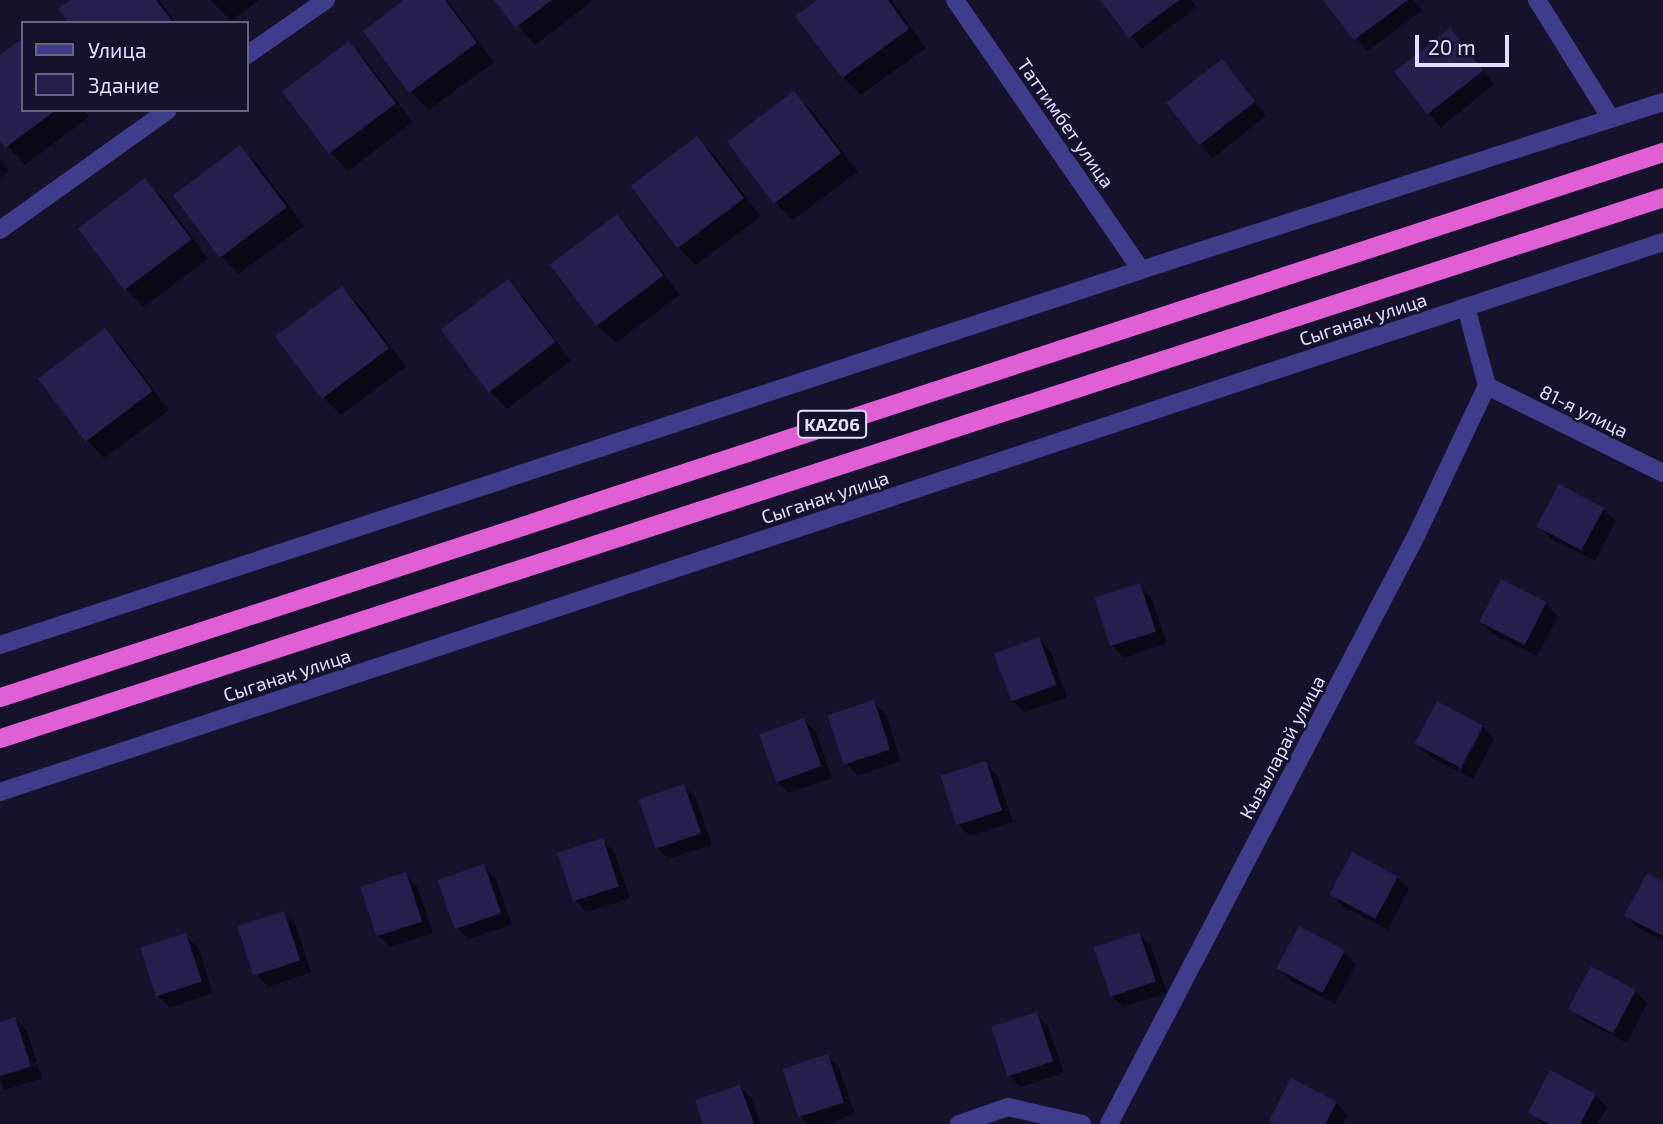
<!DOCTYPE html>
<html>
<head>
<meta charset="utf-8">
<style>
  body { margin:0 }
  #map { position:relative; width:1663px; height:1124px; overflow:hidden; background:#16122c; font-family:"Exo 2",sans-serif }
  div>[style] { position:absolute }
  .shadow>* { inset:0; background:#0007; transform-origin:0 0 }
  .building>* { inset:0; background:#271e4d; transform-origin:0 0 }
  .service>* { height:18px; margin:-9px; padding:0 9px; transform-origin:9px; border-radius:9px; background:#3f3d8b }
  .minor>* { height:18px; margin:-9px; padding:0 9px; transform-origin:9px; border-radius:9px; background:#3f3d8b }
  .trunk>* { height:19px; margin:-9.5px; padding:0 9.5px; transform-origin:9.5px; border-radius:9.5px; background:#e05fd4 }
  span { translate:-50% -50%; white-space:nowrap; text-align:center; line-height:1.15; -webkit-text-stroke:5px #16122c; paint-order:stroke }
  .shield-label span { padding:2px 5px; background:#16122c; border:2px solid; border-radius:5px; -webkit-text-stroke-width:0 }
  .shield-label { font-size:18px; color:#e1ddff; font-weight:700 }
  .street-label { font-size:19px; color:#e1ddff }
  .legend { position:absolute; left:21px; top:21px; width:228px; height:91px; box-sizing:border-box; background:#16122c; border:2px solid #676380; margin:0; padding:9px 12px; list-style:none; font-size:21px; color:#e1ddff }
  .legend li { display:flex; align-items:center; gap:14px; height:35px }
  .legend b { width:35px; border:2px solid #676380 }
  .scale { position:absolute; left:1415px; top:35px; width:94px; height:32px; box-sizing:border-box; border:4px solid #e1ddff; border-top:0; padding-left:9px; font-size:21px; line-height:24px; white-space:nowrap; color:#e1ddff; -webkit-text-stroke:5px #16122c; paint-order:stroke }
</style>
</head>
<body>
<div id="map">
  <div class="shadow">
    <i style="clip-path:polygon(72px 0,159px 0,176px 23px,71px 23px)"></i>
    <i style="clip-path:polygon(210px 0,259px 0,231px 21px)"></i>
    <i style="clip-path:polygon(407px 0,447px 0,494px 62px,429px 110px,411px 92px)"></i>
    <i style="clip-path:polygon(497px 0,594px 0,535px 45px)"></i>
    <i style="clip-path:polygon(820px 0,891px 0,926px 48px,861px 95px,843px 77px,798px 16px)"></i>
    <i style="clip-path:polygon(1102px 0,1191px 0,1197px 7px,1142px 49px)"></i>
    <i style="clip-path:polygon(1325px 0,1414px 0,1422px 11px,1367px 51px)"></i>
    <i style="left:1450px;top:30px;width:70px;height:69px;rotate:51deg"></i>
    <i style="clip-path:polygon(349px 44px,367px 62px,413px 122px,348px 171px,330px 152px)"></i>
    <i style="clip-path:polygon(0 57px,23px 110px,84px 110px,89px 117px,25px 165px,0 138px)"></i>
    <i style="left:1222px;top:61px;width:70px;height:69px;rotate:51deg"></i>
    <i style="clip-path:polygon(794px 93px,812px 111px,858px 172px,793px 220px,775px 202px,729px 141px)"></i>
    <i style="clip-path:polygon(697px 138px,715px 156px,761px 217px,696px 265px,678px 247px)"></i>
    <i style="clip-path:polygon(240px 147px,258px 165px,304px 226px,239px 274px,221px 256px,175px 195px)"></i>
    <i style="clip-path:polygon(0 159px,9px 171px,0 178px)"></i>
    <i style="clip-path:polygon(144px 180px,163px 198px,208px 259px,144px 307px,126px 289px)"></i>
    <i style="clip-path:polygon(617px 216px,635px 235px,680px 295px,616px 343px,597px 325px,552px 264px)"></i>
    <i style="clip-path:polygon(508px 282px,526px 300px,571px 361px,507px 409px,489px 390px)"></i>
    <i style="clip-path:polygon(342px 288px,360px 306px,406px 367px,341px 415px,323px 397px)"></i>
    <i style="clip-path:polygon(105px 331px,123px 349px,169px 410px,104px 458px,86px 439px,41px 378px)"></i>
    <i style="clip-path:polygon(1603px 509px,1616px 521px,1595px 561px,1551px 539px,1539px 526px)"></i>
    <i style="clip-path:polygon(1139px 585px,1151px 597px,1167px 643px,1124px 658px,1112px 646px)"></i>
    <i style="clip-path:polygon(1546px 604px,1558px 616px,1537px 656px,1493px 634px,1481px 622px)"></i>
    <i style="clip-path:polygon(1039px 639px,1051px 652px,1067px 698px,1024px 712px,1011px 700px)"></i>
    <i style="clip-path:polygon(873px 702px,886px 715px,901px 761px,858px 776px,846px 763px,830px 717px)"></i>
    <i style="clip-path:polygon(804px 720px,816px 732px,832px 778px,788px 793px,776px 780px)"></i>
    <i style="clip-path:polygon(1482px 726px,1494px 739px,1473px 779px,1460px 772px,1483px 728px,1479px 728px,1457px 771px,1429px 756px,1417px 744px)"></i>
    <i style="clip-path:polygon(985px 763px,997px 775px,1013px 822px,970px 836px,958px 824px)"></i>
    <i style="clip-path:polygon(684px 786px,696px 798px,712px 845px,668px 859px,656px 847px)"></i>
    <i style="clip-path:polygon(602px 840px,614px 852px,630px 898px,587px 912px,575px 900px)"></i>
    <i style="clip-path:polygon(484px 866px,496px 879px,512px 925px,468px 939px,456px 927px)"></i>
    <i style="clip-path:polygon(405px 874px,417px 886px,433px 933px,390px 947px,378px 935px)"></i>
    <i style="clip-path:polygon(1397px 877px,1409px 889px,1388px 930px,1344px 907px,1332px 894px)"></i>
    <i style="clip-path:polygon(1663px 884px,1663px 940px,1638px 928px,1626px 915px)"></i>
    <i style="clip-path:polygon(283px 913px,296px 925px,311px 972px,268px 987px,256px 974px)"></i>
    <i style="clip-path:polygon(1138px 934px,1151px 946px,1167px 993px,1123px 1007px,1111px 995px)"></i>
    <i style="clip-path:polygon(185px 935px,198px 947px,213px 993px,170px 1008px,158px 996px)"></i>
    <i style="clip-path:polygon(1344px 951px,1356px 964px,1335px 1004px,1291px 981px,1279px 969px)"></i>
    <i style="clip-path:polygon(1635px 991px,1647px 1003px,1627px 1043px,1583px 1020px,1570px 1008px)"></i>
    <i style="clip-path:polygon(1036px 1014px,1048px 1026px,1064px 1073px,1021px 1087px,1008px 1075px)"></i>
    <i style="clip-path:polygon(15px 1019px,27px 1031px,37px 1062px,0 1074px,0 1024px)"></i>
    <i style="clip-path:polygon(827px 1056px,839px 1068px,855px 1114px,825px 1124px,807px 1124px,800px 1116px)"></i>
    <i style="left:38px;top:1065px;width:14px;height:40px;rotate:73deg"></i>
    <i style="clip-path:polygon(740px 1087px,752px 1099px,761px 1124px,705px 1124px)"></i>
    <i style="clip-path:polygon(1595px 1095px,1607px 1107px,1598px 1124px,1542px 1124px,1530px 1112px)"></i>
    <i style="clip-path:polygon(1336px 1103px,1348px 1115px,1343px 1124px,1274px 1124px,1271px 1120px)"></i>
  </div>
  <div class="building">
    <i style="clip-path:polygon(70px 0,156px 0,172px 21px,69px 23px,58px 9px)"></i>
    <i style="clip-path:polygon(404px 0,445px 0,477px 43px,409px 93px,363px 31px)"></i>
    <i style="clip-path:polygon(494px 0,552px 0,515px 28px)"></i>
    <i style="clip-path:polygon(817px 0,888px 0,909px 29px,842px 78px,795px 16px)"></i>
    <i style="clip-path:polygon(1100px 0,1179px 0,1129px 38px)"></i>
    <i style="clip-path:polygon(1323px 0,1408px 0,1354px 40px)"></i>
    <i style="left:1450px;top:28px;width:54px;height:71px;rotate:52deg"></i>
    <i style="clip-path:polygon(23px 38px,23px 110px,56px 110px,5px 148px,0 141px,0 55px)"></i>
    <i style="left:349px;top:41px;width:78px;height:84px;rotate:53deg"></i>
    <i style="left:1222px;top:59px;width:54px;height:71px;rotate:52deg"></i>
    <i style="left:794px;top:91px;width:78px;height:84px;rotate:53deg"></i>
    <i style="left:697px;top:136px;width:78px;height:83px;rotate:53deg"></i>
    <i style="left:240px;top:145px;width:78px;height:84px;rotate:53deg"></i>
    <i style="left:145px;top:178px;width:77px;height:84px;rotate:53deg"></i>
    <i style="left:617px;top:214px;width:77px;height:84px;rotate:53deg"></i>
    <i style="left:508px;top:279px;width:79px;height:84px;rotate:53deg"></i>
    <i style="left:342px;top:286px;width:78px;height:84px;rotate:53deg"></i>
    <i style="left:105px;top:328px;width:79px;height:84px;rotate:53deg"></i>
    <i style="left:1559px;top:484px;width:51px;height:48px;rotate:28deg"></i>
    <i style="left:1501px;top:579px;width:51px;height:48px;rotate:27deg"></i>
    <i style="left:1140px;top:583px;width:51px;height:48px;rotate:72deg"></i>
    <i style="left:1039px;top:637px;width:51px;height:48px;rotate:70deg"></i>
    <i style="left:874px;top:700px;width:52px;height:49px;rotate:72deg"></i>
    <i style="left:1437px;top:701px;width:52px;height:48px;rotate:28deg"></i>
    <i style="left:804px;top:718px;width:51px;height:48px;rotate:70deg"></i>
    <i style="left:986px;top:761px;width:52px;height:48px;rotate:72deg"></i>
    <i style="left:684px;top:784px;width:52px;height:48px;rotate:71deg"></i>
    <i style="left:603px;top:838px;width:51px;height:48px;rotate:72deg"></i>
    <i style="left:1352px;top:852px;width:52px;height:48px;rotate:28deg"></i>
    <i style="left:484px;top:864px;width:52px;height:49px;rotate:71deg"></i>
    <i style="left:406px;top:872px;width:52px;height:48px;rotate:72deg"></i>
    <i style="clip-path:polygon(1647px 873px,1663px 882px,1663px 936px,1624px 916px)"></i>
    <i style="left:284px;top:911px;width:52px;height:49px;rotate:72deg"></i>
    <i style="left:1299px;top:926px;width:52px;height:48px;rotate:28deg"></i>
    <i style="left:1139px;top:932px;width:52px;height:48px;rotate:71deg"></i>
    <i style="left:186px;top:933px;width:51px;height:48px;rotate:72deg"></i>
    <i style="left:1591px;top:966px;width:51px;height:49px;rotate:28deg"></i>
    <i style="left:1037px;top:1012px;width:52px;height:48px;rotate:72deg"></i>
    <i style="clip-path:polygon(15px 1017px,31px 1066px,0 1076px,0 1022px)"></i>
    <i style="left:828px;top:1054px;width:51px;height:48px;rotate:72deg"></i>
    <i style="clip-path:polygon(1550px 1070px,1596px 1094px,1580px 1124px,1549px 1124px,1528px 1113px)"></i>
    <i style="clip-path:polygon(1291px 1078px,1337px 1102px,1325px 1124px,1275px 1124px,1269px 1121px)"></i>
    <i style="clip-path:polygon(740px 1085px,754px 1124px,703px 1124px,695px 1100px)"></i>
  </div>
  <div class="service">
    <i style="left:1466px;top:307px;width:82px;rotate:75.1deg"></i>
  </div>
  <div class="minor">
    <i style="left:955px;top:0;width:328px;rotate:55.4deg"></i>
    <i style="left:1537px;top:0;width:140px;rotate:58.1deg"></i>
    <i style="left:247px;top:55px;width:96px;rotate:-34.8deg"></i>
    <i style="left:0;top:230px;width:206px;rotate:-35.5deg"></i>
    <i style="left:0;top:645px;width:1201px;rotate:-18.19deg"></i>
    <i style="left:1141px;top:270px;width:548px;rotate:-17.84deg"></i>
    <i style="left:0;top:792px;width:1752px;rotate:-18.3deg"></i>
    <i style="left:959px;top:1124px;width:52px;rotate:-19.1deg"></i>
    <i style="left:1008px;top:1107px;width:76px;rotate:12.9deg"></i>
    <i style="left:1109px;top:1124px;width:663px;rotate:-62.43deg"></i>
    <i style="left:1416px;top:536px;width:166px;rotate:-64.7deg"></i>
    <i style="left:1487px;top:386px;width:196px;rotate:26.3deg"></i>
  </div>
  <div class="trunk">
    <i style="left:0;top:697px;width:1750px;rotate:-18.15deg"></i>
    <i style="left:0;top:738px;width:1749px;rotate:-18.02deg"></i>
  </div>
  <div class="shield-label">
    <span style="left:832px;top:424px">KАZ06</span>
  </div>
  <div class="street-label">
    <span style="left:1066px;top:123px;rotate:55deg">Таттимбет улица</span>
    <span style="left:1363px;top:319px;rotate:-18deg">Сыганак улица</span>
    <span style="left:1584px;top:411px;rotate:26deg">81-я улица</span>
    <span style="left:825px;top:497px;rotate:-18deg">Сыганак улица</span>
    <span style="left:287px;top:675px;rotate:-18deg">Сыганак улица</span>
    <span style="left:1282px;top:747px;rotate:-62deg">Кызыларай улица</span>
  </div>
  <ul class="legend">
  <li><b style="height:9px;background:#3f3d8b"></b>Улица</li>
  <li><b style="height:19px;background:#271e4d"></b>Здание</li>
  </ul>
  <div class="scale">20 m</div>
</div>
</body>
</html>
